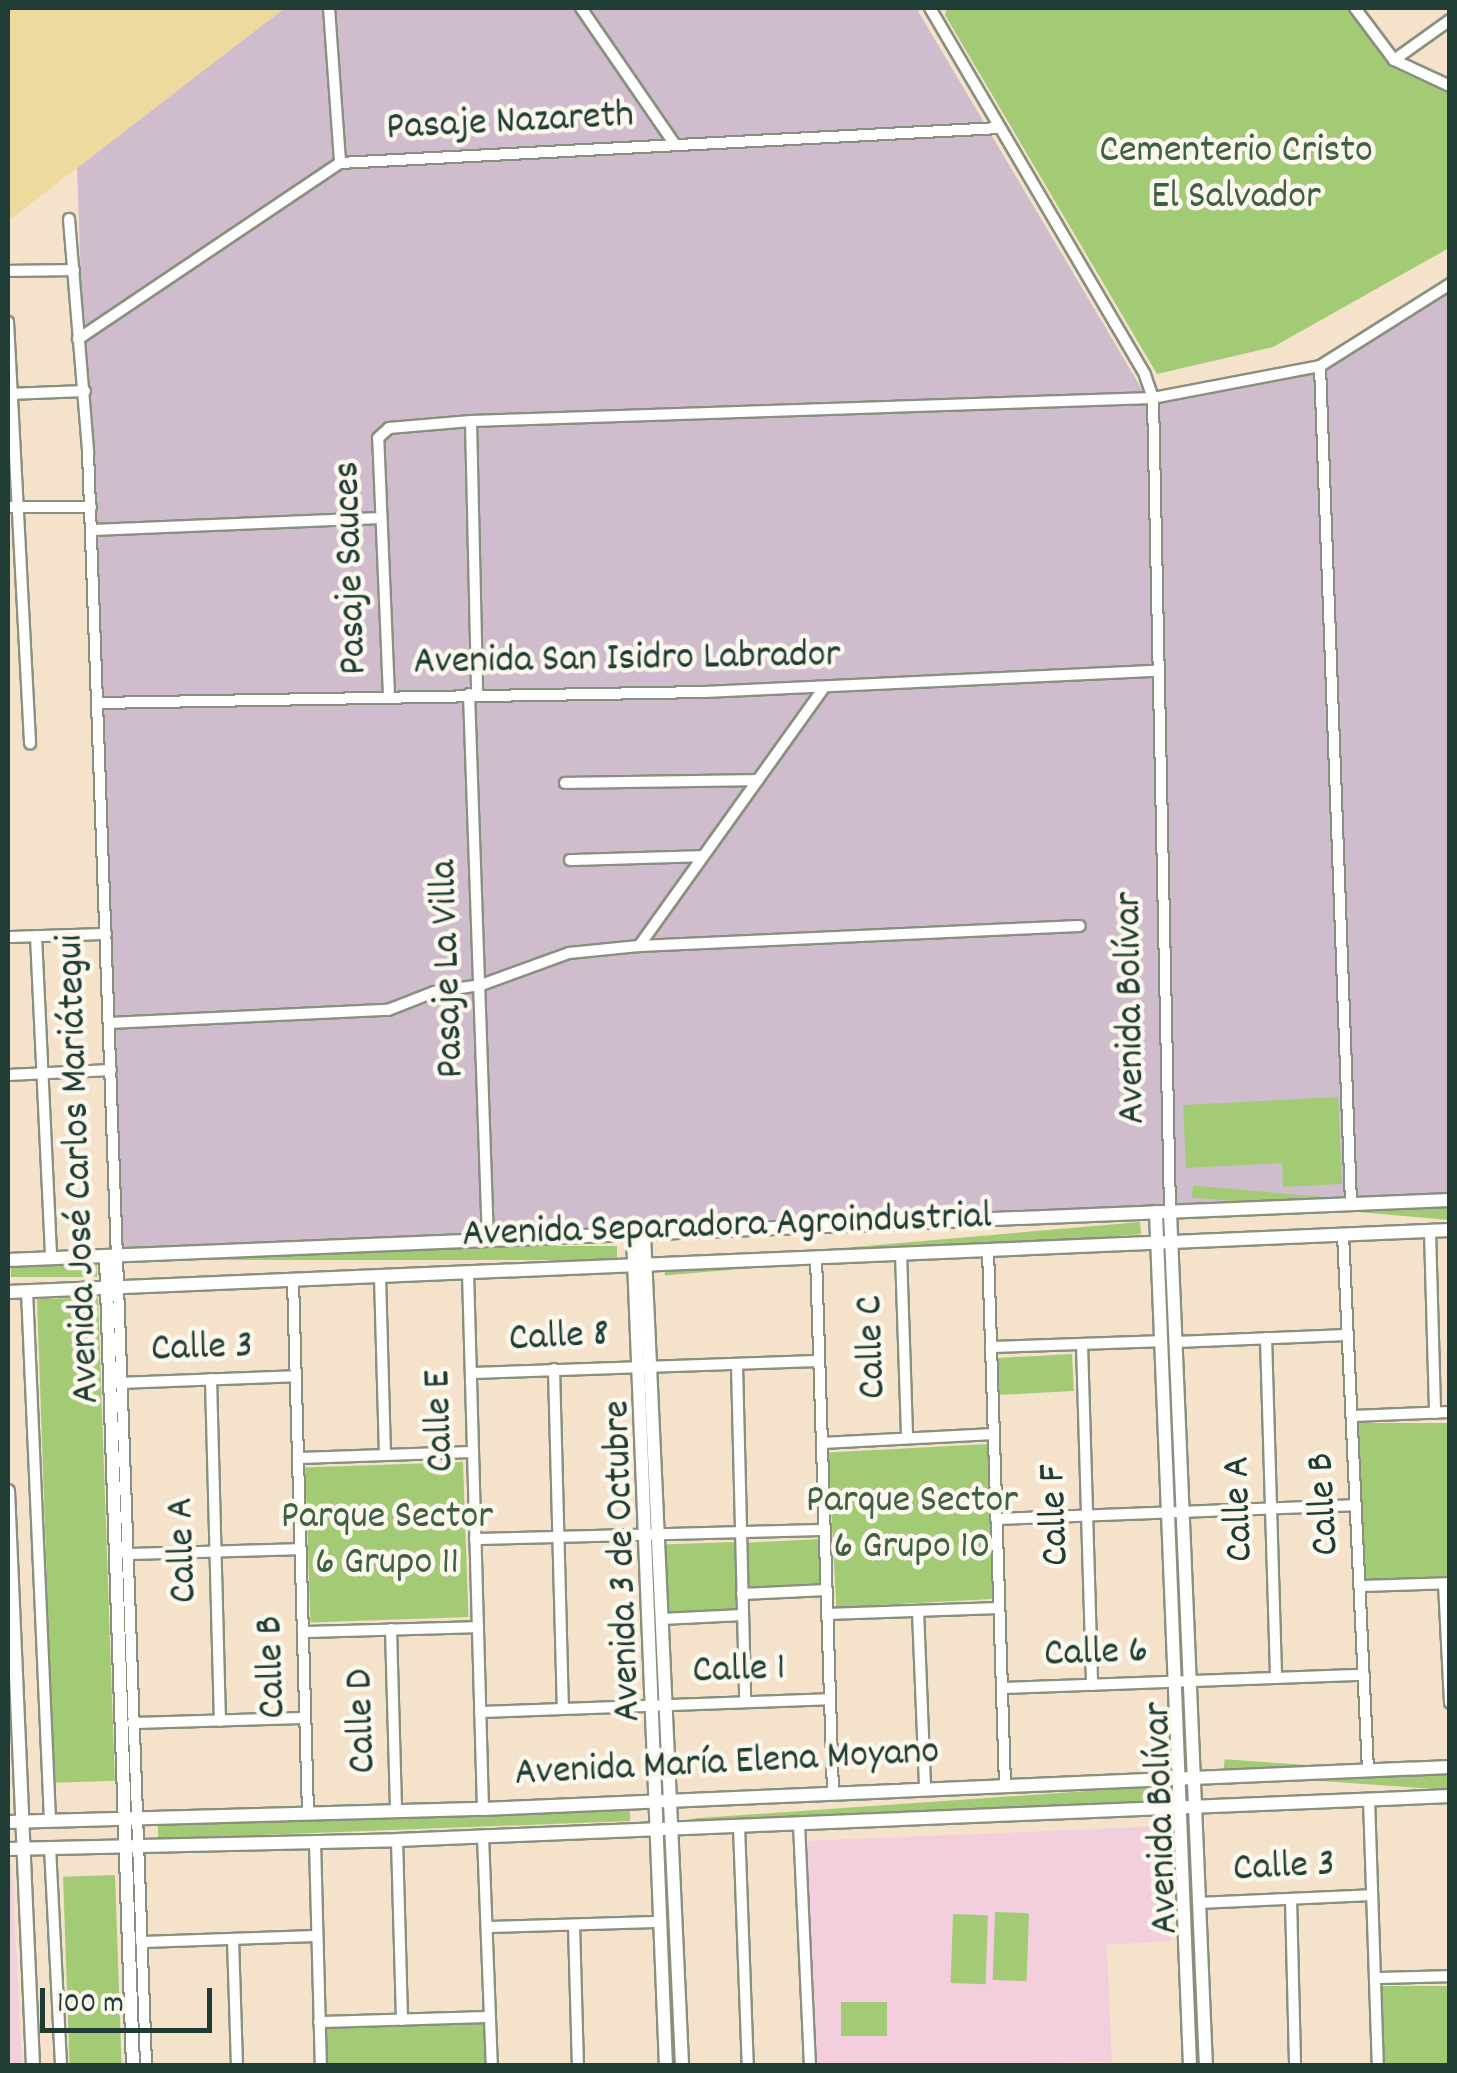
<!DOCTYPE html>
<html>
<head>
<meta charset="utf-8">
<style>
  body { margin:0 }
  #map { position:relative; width:1457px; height:2073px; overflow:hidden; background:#f4e3ca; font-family:Dekko,sans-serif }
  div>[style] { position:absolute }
  .built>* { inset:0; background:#f3cfde }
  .industrial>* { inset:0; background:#cfbdce }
  .green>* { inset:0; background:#a3cb76; transform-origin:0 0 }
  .sand>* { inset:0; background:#eeda9e }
  .roads { filter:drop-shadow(2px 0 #8a907f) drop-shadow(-2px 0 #8a907f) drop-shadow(0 2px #8a907f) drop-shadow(0 -2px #8a907f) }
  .minor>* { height:10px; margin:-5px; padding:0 5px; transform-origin:5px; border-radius:5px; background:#fff }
  .tertiary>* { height:12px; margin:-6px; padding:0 6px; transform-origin:6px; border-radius:6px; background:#fff }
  span { translate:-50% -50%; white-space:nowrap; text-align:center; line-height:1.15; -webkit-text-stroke:9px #fbf7ec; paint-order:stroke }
  .street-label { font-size:40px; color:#1f3d34 }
  .park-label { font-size:40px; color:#406044 }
  .frame { position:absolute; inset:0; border:10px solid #1f3d34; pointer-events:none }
  .scale { position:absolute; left:40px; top:1988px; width:172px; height:45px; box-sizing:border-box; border:5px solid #1f3d34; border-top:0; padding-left:12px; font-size:30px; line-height:35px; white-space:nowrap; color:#1f3d34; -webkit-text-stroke:8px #fbf7ec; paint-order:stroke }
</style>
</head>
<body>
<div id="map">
  <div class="built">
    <i style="clip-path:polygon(1167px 1826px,1172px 1941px,1107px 1945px,1112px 2062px,817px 2065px,804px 1841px)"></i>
    <i style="clip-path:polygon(8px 1864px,12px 1864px,22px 2065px,8px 2065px)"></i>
  </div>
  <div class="industrial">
    <i style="clip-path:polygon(283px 8px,922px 8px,918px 11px,1143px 391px,1166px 402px,1318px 362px,1449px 277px,1449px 1194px,115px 1252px,77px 168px)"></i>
  </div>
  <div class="green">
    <i style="clip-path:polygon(947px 8px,1347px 8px,1389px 66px,1449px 94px,1449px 248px,1273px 347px,1157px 374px,945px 15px)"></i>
    <i style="clip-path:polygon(1338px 1097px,1342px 1184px,1283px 1187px,1282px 1163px,1186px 1168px,1183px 1105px)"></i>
    <i style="left:1450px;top:1208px;width:12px;height:258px;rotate:95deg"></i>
    <i style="left:1140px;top:1222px;width:12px;height:478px;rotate:85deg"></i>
    <i style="left:617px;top:1246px;width:14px;height:491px;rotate:90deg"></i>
    <i style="left:97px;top:1265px;width:12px;height:86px;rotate:90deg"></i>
    <i style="left:98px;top:1297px;width:484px;height:61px;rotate:88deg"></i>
    <i style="left:1072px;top:1354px;width:37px;height:75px;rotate:87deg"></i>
    <i style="left:1449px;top:1423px;width:156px;height:90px;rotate:90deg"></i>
    <i style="left:989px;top:1444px;width:155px;height:161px;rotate:87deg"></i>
    <i style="left:463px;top:1462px;width:155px;height:158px;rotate:88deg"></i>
    <i style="left:821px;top:1539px;width:44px;height:74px;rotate:87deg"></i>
    <i style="left:736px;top:1542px;width:69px;height:73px;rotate:88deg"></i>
    <i style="left:1450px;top:1775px;width:15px;height:226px;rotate:94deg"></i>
    <i style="left:1158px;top:1786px;width:16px;height:464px;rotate:86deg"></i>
    <i style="clip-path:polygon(630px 1807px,630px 1821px,158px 1839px,158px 1822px)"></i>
    <i style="left:115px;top:1875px;width:190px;height:52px;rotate:88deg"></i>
    <i style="left:995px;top:1912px;width:34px;height:68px;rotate:2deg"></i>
    <i style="left:953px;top:1914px;width:35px;height:69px;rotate:2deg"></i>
    <i style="left:1449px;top:1986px;width:79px;height:68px;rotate:90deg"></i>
    <i style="left:887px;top:2002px;width:34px;height:46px;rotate:90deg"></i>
    <i style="left:484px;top:2023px;width:42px;height:159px;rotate:89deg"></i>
  </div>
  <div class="sand">
    <i style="clip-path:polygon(8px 8px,285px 8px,8px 221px)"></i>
  </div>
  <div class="roads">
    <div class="minor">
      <i style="left:329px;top:8px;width:155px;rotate:85.9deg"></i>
      <i style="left:581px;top:8px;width:166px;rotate:55.5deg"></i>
      <i style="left:930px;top:8px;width:425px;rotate:59.6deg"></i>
      <i style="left:1145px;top:375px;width:24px;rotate:71deg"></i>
      <i style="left:1153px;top:398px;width:814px;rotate:88.8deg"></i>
      <i style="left:1355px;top:8px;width:65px;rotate:53.1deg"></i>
      <i style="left:1394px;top:60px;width:62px;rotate:24.9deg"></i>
      <i style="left:1394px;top:60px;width:69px;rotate:-35.5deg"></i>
      <i style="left:69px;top:219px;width:234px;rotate:85.3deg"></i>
      <i style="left:88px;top:452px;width:1615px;rotate:87.94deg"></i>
      <i style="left:8px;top:271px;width:66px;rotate:-0.9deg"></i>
      <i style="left:8px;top:322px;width:422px;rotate:87deg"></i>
      <i style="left:78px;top:339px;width:316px;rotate:-33.9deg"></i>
      <i style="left:340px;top:163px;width:659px;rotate:-3.04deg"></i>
      <i style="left:1320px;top:366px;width:839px;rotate:87.88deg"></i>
      <i style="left:8px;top:394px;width:77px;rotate:-2.2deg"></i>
      <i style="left:471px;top:421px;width:273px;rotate:88.7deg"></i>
      <i style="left:8px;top:507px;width:83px"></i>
      <i style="left:92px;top:530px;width:289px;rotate:-2.4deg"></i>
      <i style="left:469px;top:694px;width:547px;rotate:88.01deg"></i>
      <i style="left:389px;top:696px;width:258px;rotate:-92.4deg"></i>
      <i style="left:378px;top:438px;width:15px;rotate:-42deg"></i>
      <i style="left:389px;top:428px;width:82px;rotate:-4.9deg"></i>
      <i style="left:471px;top:421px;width:682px;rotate:-1.93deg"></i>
      <i style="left:1153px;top:398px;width:170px;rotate:-10.8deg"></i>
      <i style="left:1320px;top:366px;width:154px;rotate:-32.2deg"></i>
      <i style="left:98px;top:703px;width:606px;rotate:-1.04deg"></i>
      <i style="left:704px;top:692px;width:453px;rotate:-2.7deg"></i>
      <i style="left:565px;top:783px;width:193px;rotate:-0.9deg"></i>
      <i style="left:570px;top:860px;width:133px;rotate:-1.7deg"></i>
      <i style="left:36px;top:936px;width:323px;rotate:87.3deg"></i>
      <i style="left:8px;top:937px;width:98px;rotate:-1.8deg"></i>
      <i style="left:639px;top:946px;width:317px;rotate:-54.4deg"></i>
      <i style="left:109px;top:1023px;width:279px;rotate:-2.7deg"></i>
      <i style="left:388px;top:1010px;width:49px;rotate:-21.4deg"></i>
      <i style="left:434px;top:992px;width:48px;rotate:-8.5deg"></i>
      <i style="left:481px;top:985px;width:94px;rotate:-20deg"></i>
      <i style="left:569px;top:953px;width:70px;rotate:-5.7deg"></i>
      <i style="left:639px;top:946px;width:441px;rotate:-2.6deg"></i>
      <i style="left:8px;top:1075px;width:103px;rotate:-2.8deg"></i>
      <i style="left:1430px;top:1231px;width:182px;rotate:88.4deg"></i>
      <i style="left:1343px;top:1234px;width:538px;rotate:87.33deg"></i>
      <i style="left:988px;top:1250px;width:535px;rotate:88.18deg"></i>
      <i style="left:901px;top:1253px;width:185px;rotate:88.1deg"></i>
      <i style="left:816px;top:1257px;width:534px;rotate:88.18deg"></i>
      <i style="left:468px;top:1272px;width:537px;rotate:88.4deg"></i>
      <i style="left:380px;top:1276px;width:179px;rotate:88.4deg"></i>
      <i style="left:293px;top:1280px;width:533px;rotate:88.39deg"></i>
      <i style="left:27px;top:1291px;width:529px;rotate:87.51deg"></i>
      <i style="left:1266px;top:1338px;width:340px;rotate:88.3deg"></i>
      <i style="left:1175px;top:1342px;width:173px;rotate:-2.3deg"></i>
      <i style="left:1082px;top:1344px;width:341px;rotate:88.3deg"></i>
      <i style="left:991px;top:1347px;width:169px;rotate:-2deg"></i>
      <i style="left:737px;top:1365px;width:337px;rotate:88.6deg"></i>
      <i style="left:554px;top:1369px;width:340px;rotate:88.5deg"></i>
      <i style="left:471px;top:1373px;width:348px;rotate:-2deg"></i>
      <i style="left:211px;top:1379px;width:342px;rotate:88.5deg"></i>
      <i style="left:117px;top:1383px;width:179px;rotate:-2.2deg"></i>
      <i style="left:1352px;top:1416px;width:98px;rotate:-2.3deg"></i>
      <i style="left:822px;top:1443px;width:172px;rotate:-3deg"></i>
      <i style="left:298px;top:1458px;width:175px;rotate:-2deg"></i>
      <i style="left:996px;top:1519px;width:360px;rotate:-2.2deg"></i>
      <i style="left:475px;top:1539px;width:350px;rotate:-1.5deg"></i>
      <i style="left:126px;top:1554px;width:174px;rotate:-1.6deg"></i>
      <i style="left:1444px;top:1584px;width:119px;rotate:87.1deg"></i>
      <i style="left:1360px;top:1586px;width:89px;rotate:-1.9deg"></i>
      <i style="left:742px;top:1594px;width:85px;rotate:-2.7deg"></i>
      <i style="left:918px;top:1611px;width:176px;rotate:87.7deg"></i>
      <i style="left:827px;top:1614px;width:172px;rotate:-2deg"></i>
      <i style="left:661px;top:1619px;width:82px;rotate:-2.8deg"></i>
      <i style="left:391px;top:1629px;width:183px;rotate:88.4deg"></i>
      <i style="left:303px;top:1632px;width:175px;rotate:-1.6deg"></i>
      <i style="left:1002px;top:1688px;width:362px;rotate:-2.1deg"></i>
      <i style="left:480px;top:1712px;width:350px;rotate:-2.1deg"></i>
      <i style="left:132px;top:1723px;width:173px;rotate:-1.7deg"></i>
      <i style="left:1369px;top:1799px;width:267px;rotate:88.1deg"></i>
      <i style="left:799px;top:1824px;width:242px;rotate:87.4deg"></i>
      <i style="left:739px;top:1826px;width:240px;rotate:87.9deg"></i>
      <i style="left:483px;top:1836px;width:230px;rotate:87.8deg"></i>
      <i style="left:397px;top:1840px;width:180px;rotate:88.4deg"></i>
      <i style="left:315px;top:1842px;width:224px;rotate:88.5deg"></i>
      <i style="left:50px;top:1847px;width:219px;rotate:87.1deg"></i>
      <i style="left:1291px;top:1899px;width:167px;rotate:88.6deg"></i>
      <i style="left:1198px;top:1903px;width:174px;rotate:-2.6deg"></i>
      <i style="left:574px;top:1925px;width:141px;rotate:88.4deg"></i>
      <i style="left:487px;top:1927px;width:171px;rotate:-1.7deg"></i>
      <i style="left:233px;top:1939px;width:127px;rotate:88.2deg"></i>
      <i style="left:141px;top:1942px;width:176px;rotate:-2deg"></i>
      <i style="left:1375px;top:1978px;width:75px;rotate:-1.5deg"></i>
      <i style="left:319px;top:2022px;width:171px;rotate:-1.7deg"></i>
    </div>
    <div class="tertiary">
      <i style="left:1156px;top:1212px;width:855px;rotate:87.72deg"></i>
      <i style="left:1170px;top:1212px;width:855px;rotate:87.59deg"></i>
      <i style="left:644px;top:1234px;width:833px;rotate:87.38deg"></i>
      <i style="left:633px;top:1235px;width:832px;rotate:87.73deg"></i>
      <i style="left:106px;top:1257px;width:809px;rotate:88.09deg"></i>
      <i style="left:8px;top:1260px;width:1443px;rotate:-2.38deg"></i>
      <i style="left:8px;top:1292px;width:1443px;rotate:-2.46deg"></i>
      <i style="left:8px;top:1491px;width:576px;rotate:87.51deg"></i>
      <i style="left:8px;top:1822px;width:475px;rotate:-1.6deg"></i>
      <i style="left:483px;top:1809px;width:968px;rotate:-2.49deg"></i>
      <i style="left:8px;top:1849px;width:389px;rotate:-1.3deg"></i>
      <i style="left:397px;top:1840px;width:1054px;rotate:-2.39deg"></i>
    </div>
  </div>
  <div class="street-label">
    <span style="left:510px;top:124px;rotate:-3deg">Pasaje Nazareth</span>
    <span style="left:353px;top:568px;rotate:-92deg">Pasaje Sauces</span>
    <span style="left:627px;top:661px;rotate:-1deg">Avenida San Isidro Labrador</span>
    <span style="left:450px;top:969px;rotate:-92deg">Pasaje La Villa</span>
    <span style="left:1133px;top:1008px;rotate:-91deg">Avenida Bolívar</span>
    <span style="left:81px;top:1169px;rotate:-92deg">Avenida José Carlos Mariátegui</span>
    <span style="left:727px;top:1228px;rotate:-2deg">Avenida Separadora Agroindustrial</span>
    <span style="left:559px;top:1339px;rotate:-3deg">Calle 8</span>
    <span style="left:874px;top:1347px;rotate:-92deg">Calle C</span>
    <span style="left:202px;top:1350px;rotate:-2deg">Calle 3</span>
    <span style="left:442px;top:1421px;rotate:-92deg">Calle E</span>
    <span style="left:1326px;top:1504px;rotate:-93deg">Calle B</span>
    <span style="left:1241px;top:1509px;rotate:-92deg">Calle A</span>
    <span style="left:1057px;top:1515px;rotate:-92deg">Calle F</span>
    <span style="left:185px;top:1550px;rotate:-92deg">Calle A</span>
    <span style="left:625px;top:1561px;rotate:-92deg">Avenida 3 de Octubre</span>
    <span style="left:1096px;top:1655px;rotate:-2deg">Calle 6</span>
    <span style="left:274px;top:1667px;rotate:-92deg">Calle B</span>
    <span style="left:739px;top:1672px;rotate:-2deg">Calle 1</span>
    <span style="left:364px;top:1721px;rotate:-92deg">Calle D</span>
    <span style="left:727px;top:1765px;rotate:-3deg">Avenida María Elena Moyano</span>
    <span style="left:1164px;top:1818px;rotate:-92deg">Avenida Bolívar</span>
    <span style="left:1284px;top:1869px;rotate:-3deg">Calle 3</span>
  </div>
  <div class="park-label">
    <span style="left:1236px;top:176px">Cementerio Cristo<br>El Salvador</span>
    <span style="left:912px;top:1526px">Parque Sector<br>6 Grupo 10</span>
    <span style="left:387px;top:1542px">Parque Sector<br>6 Grupo 11</span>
  </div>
  <div class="frame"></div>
  <div class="scale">100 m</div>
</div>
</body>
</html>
